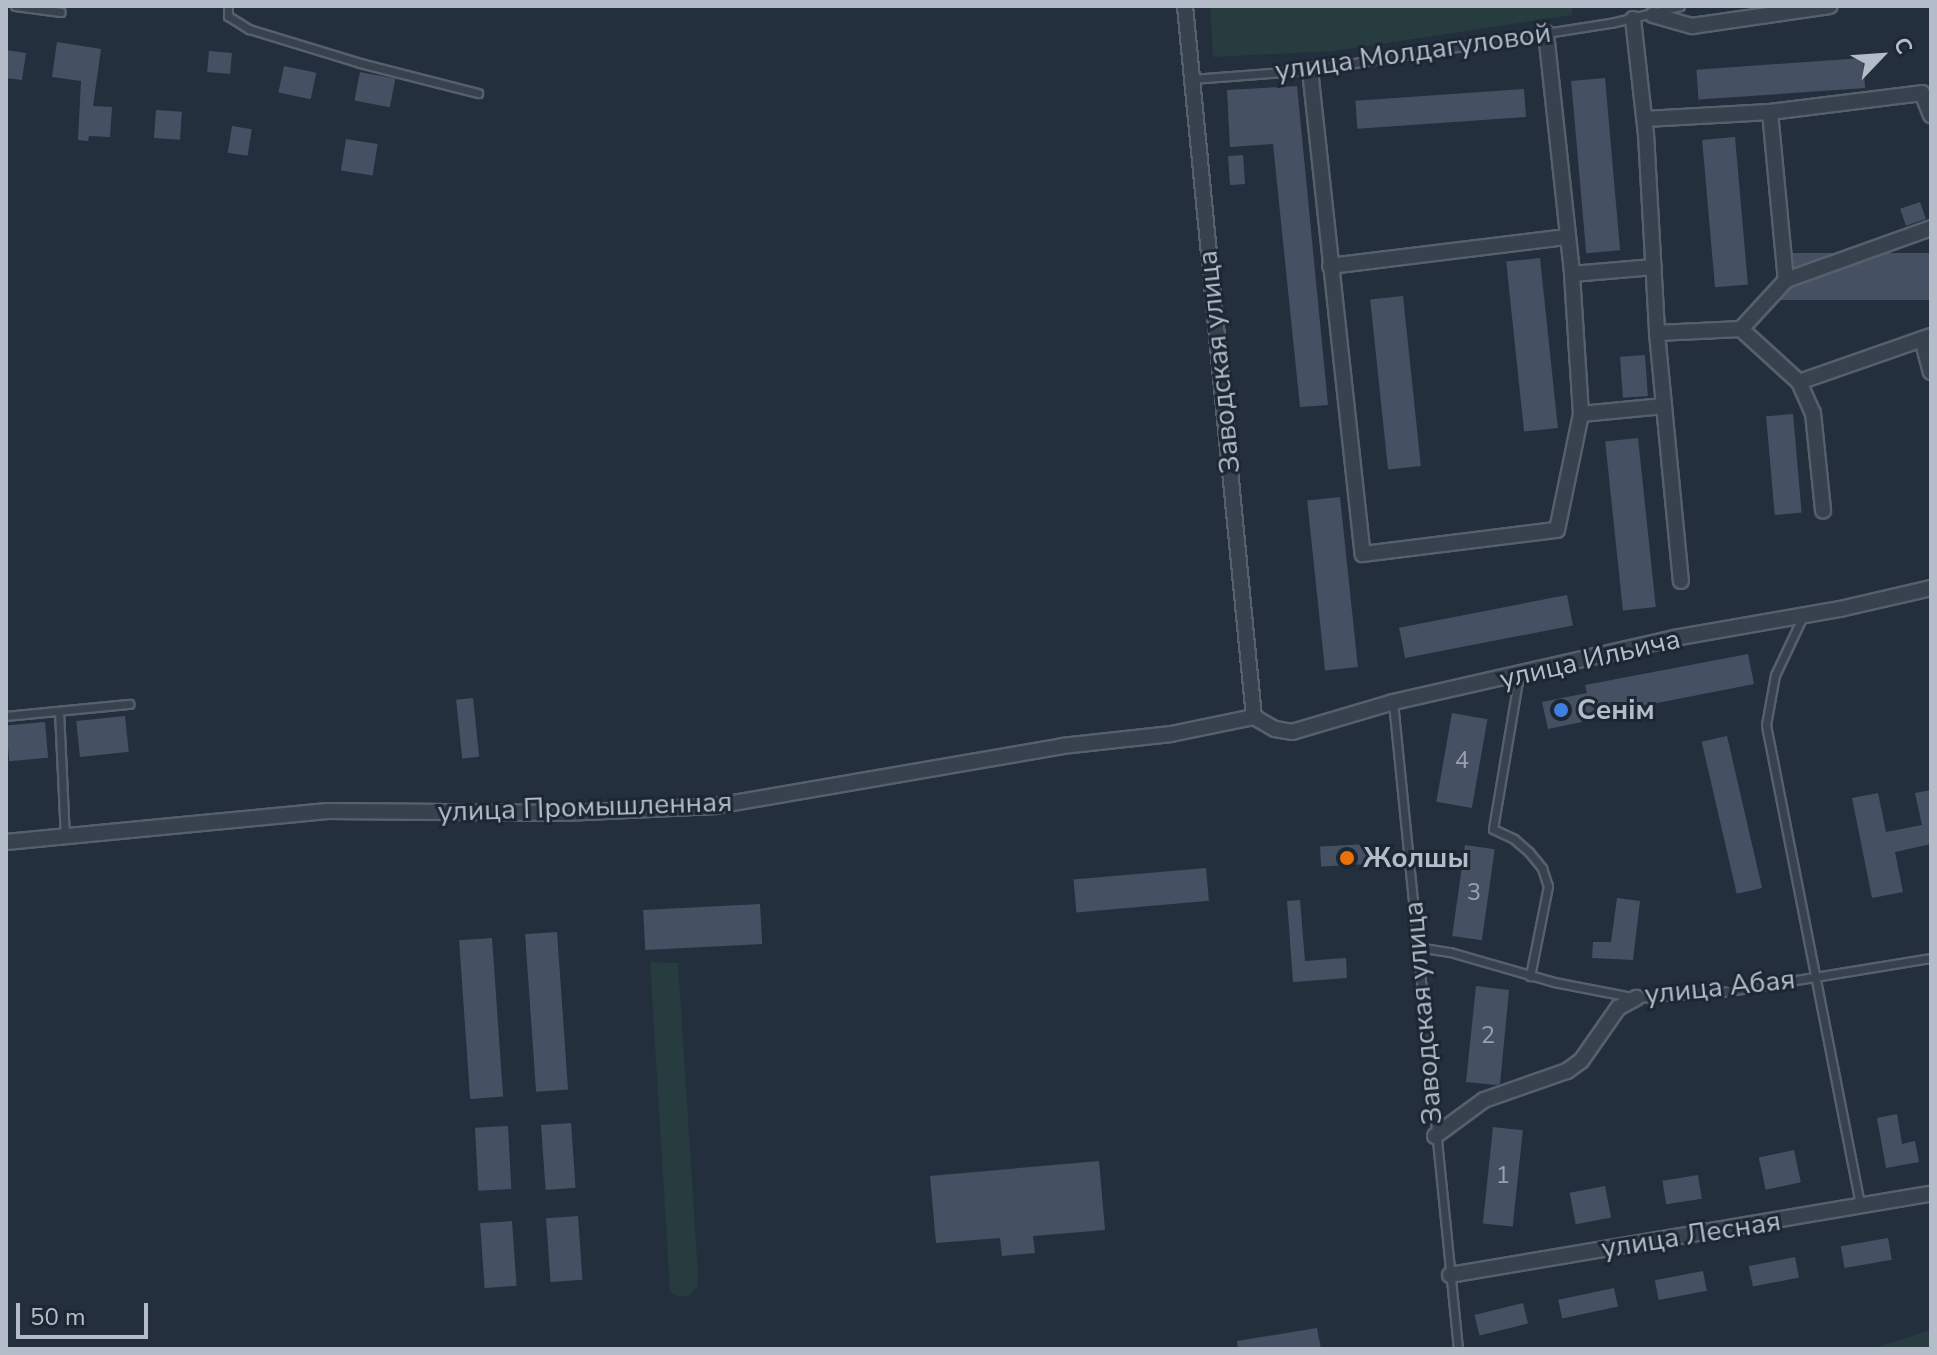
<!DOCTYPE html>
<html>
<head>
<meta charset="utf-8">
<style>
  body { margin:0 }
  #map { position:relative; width:1937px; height:1355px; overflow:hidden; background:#242f3e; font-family:"Nunito Sans",sans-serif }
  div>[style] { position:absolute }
  .green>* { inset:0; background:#263c3f }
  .building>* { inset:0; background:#455162; transform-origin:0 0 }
  .roads { filter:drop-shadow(2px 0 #565f6c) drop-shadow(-2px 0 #565f6c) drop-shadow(0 2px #565f6c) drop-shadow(0 -2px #565f6c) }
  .service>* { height:7px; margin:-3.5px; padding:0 3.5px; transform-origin:3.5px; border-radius:3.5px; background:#38414e }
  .minor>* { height:14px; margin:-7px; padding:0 7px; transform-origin:7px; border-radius:7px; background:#38414e }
  .dots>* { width:22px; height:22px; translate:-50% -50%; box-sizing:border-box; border:4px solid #1d2633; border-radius:50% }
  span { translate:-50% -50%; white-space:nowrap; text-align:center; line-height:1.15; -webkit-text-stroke:6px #1d2633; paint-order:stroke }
  .number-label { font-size:24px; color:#98a1af }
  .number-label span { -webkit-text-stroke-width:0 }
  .street-label { font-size:28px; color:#b4bcc9 }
  .poi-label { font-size:28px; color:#b4bcc9; font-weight:700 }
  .left { translate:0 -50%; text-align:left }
  .frame { position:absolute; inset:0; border:8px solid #b4bcc9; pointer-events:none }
  .north { position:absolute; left:1841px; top:16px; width:80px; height:80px; -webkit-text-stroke:6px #1d2633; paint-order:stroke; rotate:65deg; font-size:22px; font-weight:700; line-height:32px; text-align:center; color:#b4bcc9 }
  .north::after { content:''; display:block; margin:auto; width:28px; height:36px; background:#b4bcc9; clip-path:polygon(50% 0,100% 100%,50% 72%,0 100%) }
  .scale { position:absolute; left:16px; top:1303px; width:132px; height:36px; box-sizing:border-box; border:4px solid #b4bcc9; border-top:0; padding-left:10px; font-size:24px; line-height:28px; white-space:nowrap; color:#b4bcc9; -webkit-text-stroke:6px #1d2633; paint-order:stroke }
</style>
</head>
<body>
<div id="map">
  <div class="green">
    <i style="clip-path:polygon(1210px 6px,1572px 6px,1572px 15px,1333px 51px,1213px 57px)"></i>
    <i style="clip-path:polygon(650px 962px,678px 963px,698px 1275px,697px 1287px,690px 1295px,678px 1297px,670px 1291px)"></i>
    <i style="clip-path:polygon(1931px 1330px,1931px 1349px,1866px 1349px,1877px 1347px)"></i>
  </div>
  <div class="building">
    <i style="clip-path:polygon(57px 42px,101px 49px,93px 106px,112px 107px,110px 137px,89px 136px,88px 141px,78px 140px,81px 81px,52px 77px)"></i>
    <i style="clip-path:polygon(6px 50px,26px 53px,22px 80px,6px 78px)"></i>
    <i style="left:209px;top:51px;width:23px;height:21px;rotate:5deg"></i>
    <i style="left:1863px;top:58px;width:30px;height:167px;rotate:86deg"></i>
    <i style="left:284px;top:66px;width:33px;height:27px;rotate:12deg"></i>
    <i style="left:360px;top:72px;width:36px;height:29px;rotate:11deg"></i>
    <i style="left:1605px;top:78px;width:173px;height:34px;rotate:85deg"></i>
    <i style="clip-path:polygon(1297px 86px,1328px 405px,1300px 407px,1273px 144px,1230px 147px,1227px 90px)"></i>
    <i style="left:1524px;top:89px;width:28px;height:169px;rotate:86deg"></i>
    <i style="left:156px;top:110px;width:26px;height:28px;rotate:4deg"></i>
    <i style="left:232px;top:126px;width:20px;height:27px;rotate:9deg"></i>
    <i style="left:1735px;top:137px;width:148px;height:33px;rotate:85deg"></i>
    <i style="left:346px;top:139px;width:32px;height:32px;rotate:9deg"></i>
    <i style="left:1243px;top:155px;width:29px;height:15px;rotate:86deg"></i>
    <i style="left:1920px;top:202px;width:18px;height:21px;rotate:71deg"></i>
    <i style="left:1931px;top:253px;width:47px;height:154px;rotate:90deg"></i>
    <i style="left:1540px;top:258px;width:171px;height:34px;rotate:84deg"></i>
    <i style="left:1403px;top:296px;width:171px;height:33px;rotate:84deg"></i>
    <i style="left:1645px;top:355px;width:41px;height:25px;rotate:86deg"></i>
    <i style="left:1793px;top:414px;width:99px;height:27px;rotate:85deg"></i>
    <i style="left:1638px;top:438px;width:170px;height:33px;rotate:84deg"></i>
    <i style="left:1340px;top:497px;width:171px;height:33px;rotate:84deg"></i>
    <i style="left:1567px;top:595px;width:31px;height:171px;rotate:79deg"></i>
    <i style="clip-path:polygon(1748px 654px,1754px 684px,1581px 718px,1582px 722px,1548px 729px,1542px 702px,1587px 693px,1585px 685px)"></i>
    <i style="left:473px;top:698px;width:59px;height:17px;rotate:84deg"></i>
    <i style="left:1452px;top:713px;width:36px;height:90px;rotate:10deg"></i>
    <i style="left:125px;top:716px;width:36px;height:49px;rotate:84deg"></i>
    <i style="left:45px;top:722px;width:36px;height:39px;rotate:85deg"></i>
    <i style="left:1727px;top:736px;width:156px;height:26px;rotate:77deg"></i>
    <i style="clip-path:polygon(1931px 790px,1931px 844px,1895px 852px,1903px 892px,1872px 898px,1852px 798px,1878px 793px,1886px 832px,1922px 825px,1915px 793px)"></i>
    <i style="left:1368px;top:844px;width:20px;height:48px;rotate:87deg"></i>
    <i style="left:1465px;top:845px;width:30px;height:92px;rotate:8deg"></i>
    <i style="left:1206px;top:868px;width:33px;height:133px;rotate:85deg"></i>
    <i style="clip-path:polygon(1617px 898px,1640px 901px,1633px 960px,1592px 958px,1593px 942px,1611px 942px)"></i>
    <i style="clip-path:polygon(1300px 900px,1305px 961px,1346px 958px,1347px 978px,1293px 982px,1287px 901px)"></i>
    <i style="left:760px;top:904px;width:40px;height:117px;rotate:87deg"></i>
    <i style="left:557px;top:932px;width:158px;height:32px;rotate:86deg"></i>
    <i style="left:492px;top:938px;width:159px;height:33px;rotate:86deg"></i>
    <i style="clip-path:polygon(1476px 986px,1509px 990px,1500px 1084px,1497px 1085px,1466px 1082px)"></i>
    <i style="clip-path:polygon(1897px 1114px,1902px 1144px,1915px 1141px,1919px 1162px,1886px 1168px,1877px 1118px)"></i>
    <i style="left:571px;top:1123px;width:65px;height:30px;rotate:86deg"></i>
    <i style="left:508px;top:1126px;width:63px;height:33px;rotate:87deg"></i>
    <i style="left:1493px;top:1127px;width:30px;height:97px;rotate:6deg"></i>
    <i style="left:1794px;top:1150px;width:33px;height:36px;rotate:78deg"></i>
    <i style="clip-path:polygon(1099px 1161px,1105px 1230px,1033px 1236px,1035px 1253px,1002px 1256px,1000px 1238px,936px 1243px,930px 1176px)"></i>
    <i style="left:1698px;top:1175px;width:24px;height:36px;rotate:81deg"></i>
    <i style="left:1605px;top:1186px;width:32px;height:36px;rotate:79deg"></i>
    <i style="left:578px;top:1216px;width:64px;height:32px;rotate:86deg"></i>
    <i style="left:512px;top:1221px;width:65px;height:32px;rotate:86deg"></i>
    <i style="left:1888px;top:1238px;width:22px;height:48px;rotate:80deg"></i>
    <i style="left:1795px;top:1257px;width:21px;height:47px;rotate:79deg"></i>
    <i style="left:1703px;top:1271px;width:20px;height:49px;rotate:79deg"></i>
    <i style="left:1614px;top:1288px;width:19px;height:57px;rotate:78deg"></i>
    <i style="left:1523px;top:1303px;width:21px;height:50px;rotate:76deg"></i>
    <i style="clip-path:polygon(1317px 1328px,1321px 1349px,1238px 1349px,1237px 1341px)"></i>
  </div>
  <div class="roads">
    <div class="service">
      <i style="left:15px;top:6px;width:46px;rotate:7.4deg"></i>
      <i style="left:228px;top:6px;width:10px;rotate:90deg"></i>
      <i style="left:228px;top:16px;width:25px;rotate:32deg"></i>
      <i style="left:249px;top:29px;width:116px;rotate:17deg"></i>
      <i style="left:360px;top:63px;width:122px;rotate:14.3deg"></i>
      <i style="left:1192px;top:79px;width:118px;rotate:-4.4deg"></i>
      <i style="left:1310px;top:70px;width:305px;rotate:-8.9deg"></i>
      <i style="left:1611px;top:23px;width:71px;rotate:-13.8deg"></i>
      <i style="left:1802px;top:618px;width:63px;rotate:115.3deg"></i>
      <i style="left:1775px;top:675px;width:51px;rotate:100.2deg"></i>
      <i style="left:1766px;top:725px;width:489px;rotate:78.9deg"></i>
      <i style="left:1519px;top:675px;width:156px;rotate:99.6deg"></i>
      <i style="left:1493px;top:829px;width:23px;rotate:25deg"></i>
      <i style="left:1514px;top:839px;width:20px;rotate:41deg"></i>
      <i style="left:1529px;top:852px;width:21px;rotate:51deg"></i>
      <i style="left:1542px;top:868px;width:19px;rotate:72deg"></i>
      <i style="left:1548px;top:886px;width:92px;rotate:101.3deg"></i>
      <i style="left:1393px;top:702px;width:650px;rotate:84.26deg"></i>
      <i style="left:59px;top:711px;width:125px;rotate:87.3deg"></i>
      <i style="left:6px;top:716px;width:124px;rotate:-5.6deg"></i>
      <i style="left:1417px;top:947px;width:33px;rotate:9deg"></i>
      <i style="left:1450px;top:952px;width:108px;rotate:16.1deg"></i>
      <i style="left:1554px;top:982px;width:84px;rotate:11deg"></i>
      <i style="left:1636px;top:998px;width:87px;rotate:-3.9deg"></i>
      <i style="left:1723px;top:992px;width:211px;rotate:-9.3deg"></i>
    </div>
    <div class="minor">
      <i style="left:1185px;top:6px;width:714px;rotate:84.46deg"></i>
      <i style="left:1653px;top:15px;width:41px;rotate:15.8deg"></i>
      <i style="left:1692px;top:26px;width:139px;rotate:-8.2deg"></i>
      <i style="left:1633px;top:19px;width:116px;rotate:83.6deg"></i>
      <i style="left:1646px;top:134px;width:199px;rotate:86.8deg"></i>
      <i style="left:1657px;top:333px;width:249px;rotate:84.5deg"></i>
      <i style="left:1546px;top:33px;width:242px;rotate:83.8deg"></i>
      <i style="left:1310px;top:70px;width:487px;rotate:83.8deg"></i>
      <i style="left:1363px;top:554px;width:195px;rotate:-7.1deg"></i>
      <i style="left:1557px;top:530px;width:118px;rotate:-78.3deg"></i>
      <i style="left:1581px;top:414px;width:140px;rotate:-93.7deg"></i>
      <i style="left:1572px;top:274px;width:82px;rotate:-4.9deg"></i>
      <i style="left:1770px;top:112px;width:169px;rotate:84.6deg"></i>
      <i style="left:1645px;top:119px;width:125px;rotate:-3.2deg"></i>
      <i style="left:1770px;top:112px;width:153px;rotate:-7.1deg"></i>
      <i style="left:1922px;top:93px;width:24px;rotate:68deg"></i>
      <i style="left:1330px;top:266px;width:239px;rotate:-7deg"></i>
      <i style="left:1741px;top:329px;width:67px;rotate:-47.4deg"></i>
      <i style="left:1786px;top:280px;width:154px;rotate:-19.7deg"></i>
      <i style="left:1657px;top:333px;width:84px;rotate:-2.7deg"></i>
      <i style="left:1741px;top:329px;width:79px;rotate:42.4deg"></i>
      <i style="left:1799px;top:382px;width:140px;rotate:-19.2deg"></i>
      <i style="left:1922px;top:339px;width:34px;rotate:75deg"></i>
      <i style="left:1799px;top:382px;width:34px;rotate:66deg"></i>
      <i style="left:1813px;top:413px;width:98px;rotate:84.1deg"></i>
      <i style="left:1581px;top:414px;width:83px;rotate:-5.5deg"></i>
      <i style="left:1254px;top:717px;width:24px;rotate:30deg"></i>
      <i style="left:1275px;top:729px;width:17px;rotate:10deg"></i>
      <i style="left:1292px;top:732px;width:105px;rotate:-16.5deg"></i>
      <i style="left:1393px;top:702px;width:288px;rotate:-12.8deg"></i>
      <i style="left:1674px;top:638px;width:169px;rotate:-9.9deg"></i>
      <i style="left:1840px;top:609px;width:93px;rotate:-13deg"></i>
      <i style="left:6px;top:842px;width:323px;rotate:-5.5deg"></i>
      <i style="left:328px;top:811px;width:236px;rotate:0.5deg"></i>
      <i style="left:564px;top:813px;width:152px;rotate:-2.6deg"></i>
      <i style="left:716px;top:806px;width:351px;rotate:-9.8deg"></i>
      <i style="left:1062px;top:746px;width:110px;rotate:-6.3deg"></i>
      <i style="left:1171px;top:734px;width:85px;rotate:-11.6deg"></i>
      <i style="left:1435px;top:1136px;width:61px;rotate:-36.3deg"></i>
      <i style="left:1484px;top:1100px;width:88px;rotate:-19.3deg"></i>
      <i style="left:1567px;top:1071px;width:17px;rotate:-36deg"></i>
      <i style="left:1581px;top:1061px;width:65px;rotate:-55.1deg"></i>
      <i style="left:1618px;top:1008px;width:21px;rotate:-29deg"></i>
      <i style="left:1450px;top:1275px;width:488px;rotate:-9.6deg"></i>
    </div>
  </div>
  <div class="dots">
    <i style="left:1561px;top:710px;background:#3f7fe0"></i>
    <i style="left:1347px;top:858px;background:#e8710a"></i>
  </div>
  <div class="number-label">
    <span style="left:1462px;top:761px">4</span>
    <span style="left:1474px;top:893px">3</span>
    <span style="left:1488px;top:1036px">2</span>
    <span style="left:1503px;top:1176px">1</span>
  </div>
  <div class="street-label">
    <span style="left:1413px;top:52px;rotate:-8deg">улица Молдагуловой</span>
    <span style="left:1219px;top:362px;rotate:-96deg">Заводская улица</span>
    <span style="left:1590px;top:659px;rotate:-13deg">улица Ильича</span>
    <span style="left:585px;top:807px;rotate:-2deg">улица Промышленная</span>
    <span style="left:1720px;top:987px;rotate:-6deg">улица Абая</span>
    <span style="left:1423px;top:1013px;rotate:-95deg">Заводская улица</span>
    <span style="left:1691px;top:1235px;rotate:-9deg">улица Лесная</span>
  </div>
  <div class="poi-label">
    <span class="left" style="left:1577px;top:710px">Сенiм</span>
    <span class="left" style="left:1363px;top:858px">Жолшы</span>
  </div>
  <div class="frame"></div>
  <div class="north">С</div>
  <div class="scale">50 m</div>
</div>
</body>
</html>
